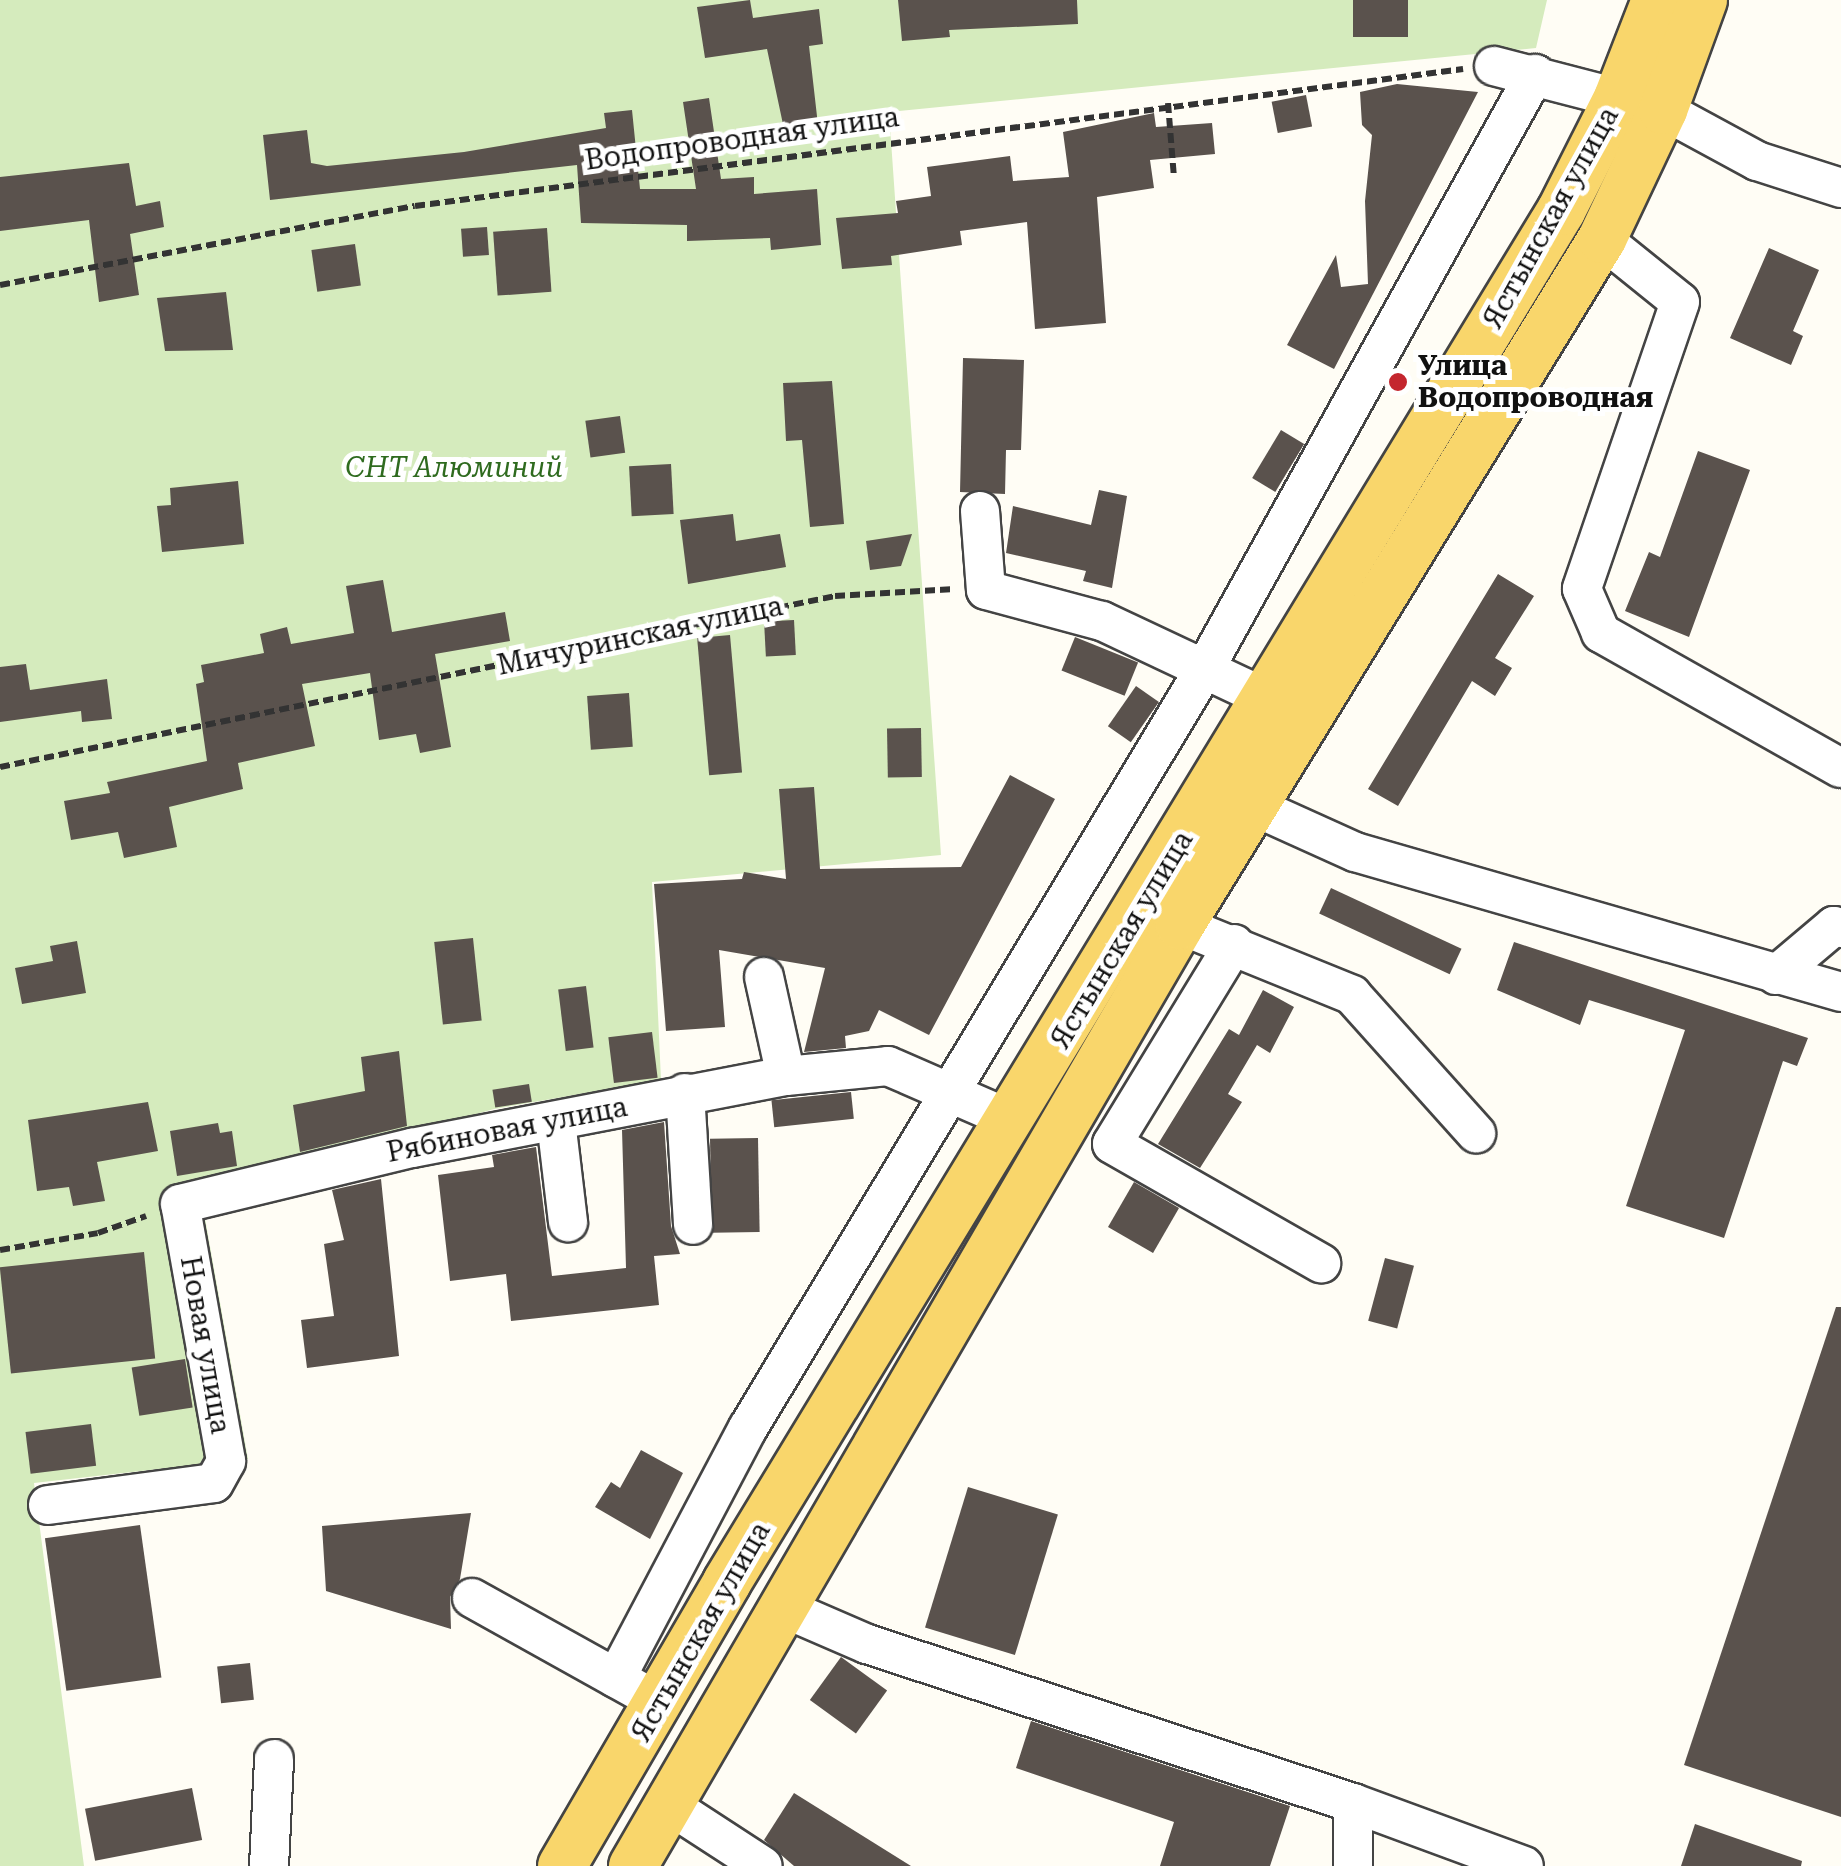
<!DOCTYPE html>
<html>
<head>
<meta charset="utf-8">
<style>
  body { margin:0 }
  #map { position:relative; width:1841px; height:1866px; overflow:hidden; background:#fffdf5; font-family:"Roboto Serif",serif }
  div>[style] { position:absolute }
  .green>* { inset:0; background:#d5ebbd }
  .building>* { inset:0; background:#5a524d; transform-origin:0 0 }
  .path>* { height:6px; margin-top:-3px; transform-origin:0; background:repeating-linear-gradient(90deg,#333 0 10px,transparent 0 15px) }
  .roads { filter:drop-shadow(2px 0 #444) drop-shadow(-2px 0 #444) drop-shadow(0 2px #444) drop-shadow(0 -2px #444) }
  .minor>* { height:38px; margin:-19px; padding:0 19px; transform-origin:19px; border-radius:19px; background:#fff }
  .major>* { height:48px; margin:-24px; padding:0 24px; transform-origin:24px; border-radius:24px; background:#f9d66b }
  .dots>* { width:28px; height:28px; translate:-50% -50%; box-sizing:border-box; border:5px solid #fff; border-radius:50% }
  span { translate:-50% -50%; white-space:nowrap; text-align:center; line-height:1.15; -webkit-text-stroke:10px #fff; paint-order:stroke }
  .street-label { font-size:28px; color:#111 }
  .poi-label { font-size:28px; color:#111; font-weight:700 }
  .left { translate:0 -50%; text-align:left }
  .park-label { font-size:28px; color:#2f6b1f; font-style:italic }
</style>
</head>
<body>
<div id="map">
  <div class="green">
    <i style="clip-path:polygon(0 0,1547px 0,1536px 48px,889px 112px,941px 855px,652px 882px,661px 1080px,494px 1109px,364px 1146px,198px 1179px,248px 1459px,34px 1483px,84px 1866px,0 1866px)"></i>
  </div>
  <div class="building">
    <i style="clip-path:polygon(750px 0,753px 18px,819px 9px,823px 44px,809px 46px,818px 125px,784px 129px,767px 49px,705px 58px,697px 7px)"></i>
    <i style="clip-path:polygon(898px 0,1077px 0,1078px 24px,949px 30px,950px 37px,902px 41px)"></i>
    <i style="left:1353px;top:0;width:55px;height:37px"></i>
    <i style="clip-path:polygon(1397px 84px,1478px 92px,1334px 369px,1287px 345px,1336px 255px,1341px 287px,1368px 284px,1365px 201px,1372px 135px,1362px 125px,1360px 92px)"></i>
    <i style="left:1306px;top:95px;width:32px;height:35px;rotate:79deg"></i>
    <i style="clip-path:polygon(709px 98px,721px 179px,754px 177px,754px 194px,817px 189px,821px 245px,771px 250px,770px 238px,687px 241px,687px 225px,581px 223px,577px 165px,270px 200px,263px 135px,307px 130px,311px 163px,327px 166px,464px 152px,606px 128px,604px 113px,632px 110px,640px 189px,696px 189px,683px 102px)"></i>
    <i style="clip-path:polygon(1154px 113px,1156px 127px,1212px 123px,1215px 154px,1150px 160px,1154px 188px,1097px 197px,1106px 323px,1035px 329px,1027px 222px,960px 231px,962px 245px,891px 256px,892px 265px,842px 269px,836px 218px,898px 213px,896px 201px,931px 196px,927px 167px,1010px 156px,1013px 181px,1069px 177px,1063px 132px)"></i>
    <i style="clip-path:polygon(129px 163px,136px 206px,160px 201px,164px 227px,130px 234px,139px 295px,99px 302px,89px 220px,0 231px,0 177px)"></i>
    <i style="left:487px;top:227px;width:28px;height:26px;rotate:86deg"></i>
    <i style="left:547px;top:228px;width:64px;height:54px;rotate:86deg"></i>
    <i style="left:355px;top:244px;width:42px;height:44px;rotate:82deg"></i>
    <i style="clip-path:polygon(1769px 248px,1819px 270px,1793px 331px,1803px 336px,1791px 365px,1730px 338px)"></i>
    <i style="clip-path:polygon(226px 292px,233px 350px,165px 351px,157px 298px)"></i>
    <i style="clip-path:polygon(963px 358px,1024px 360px,1021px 450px,1006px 450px,1005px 494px,960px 492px)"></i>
    <i style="clip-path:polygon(832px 381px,844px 524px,810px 527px,802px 440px,786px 441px,783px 383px)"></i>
    <i style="left:620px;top:416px;width:37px;height:35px;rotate:82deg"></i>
    <i style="left:1281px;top:430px;width:27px;height:56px;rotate:31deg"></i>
    <i style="clip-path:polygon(1698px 451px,1750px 470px,1689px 637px,1625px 611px,1649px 552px,1660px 557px)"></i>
    <i style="left:671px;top:464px;width:50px;height:42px;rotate:87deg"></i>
    <i style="clip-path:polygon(238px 481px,244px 544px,162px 552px,157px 506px,171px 505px,170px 488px)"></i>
    <i style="clip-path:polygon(1099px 490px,1127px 496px,1112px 588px,1083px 581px,1086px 571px,1006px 553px,1013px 506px,1091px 525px)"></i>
    <i style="clip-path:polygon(733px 514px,736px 541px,780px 534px,786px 567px,688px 584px,680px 520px)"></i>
    <i style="clip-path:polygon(912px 534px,901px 566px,870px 570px,866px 541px)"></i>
    <i style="clip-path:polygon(1498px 574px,1534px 596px,1495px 658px,1512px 668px,1495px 696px,1472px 681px,1398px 806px,1368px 789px)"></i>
    <i style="clip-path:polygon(383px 580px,392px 632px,505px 612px,510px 641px,435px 654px,451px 747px,420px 753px,416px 734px,379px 740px,370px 673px,302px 684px,315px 746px,238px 763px,243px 789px,169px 807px,177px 847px,124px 858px,118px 832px,71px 840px,64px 801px,110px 793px,107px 782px,207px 761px,196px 684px,204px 682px,201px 665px,264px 653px,260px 634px,287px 627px,291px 644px,354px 633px,346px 586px)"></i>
    <i style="left:794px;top:620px;width:35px;height:30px;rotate:87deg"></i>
    <i style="left:730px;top:635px;width:138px;height:33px;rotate:85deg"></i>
    <i style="left:1075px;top:637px;width:68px;height:36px;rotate:22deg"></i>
    <i style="clip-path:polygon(26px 664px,30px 690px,107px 679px,112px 719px,82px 722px,81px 711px,0 722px,0 667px)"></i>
    <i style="left:1136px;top:686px;width:28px;height:49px;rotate:35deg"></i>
    <i style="left:629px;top:693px;width:54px;height:42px;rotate:86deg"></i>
    <i style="left:921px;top:728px;width:49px;height:34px;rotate:89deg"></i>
    <i style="clip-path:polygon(1010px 775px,1055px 799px,929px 1035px,879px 1010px,869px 1031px,845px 1036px,846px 1048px,804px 1052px,825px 968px,719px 950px,725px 1027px,666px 1031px,654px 884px,742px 879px,744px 872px,786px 879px,779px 789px,814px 787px,820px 869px,961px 867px)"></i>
    <i style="left:1331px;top:888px;width:144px;height:28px;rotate:25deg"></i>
    <i style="left:473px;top:938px;width:83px;height:39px;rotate:84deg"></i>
    <i style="clip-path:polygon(77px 941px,86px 993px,22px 1004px,15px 968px,53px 961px,50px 946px)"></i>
    <i style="clip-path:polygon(1514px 942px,1808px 1038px,1797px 1066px,1783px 1061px,1724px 1238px,1626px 1206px,1685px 1030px,1589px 1000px,1580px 1025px,1497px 990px)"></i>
    <i style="left:586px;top:986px;width:62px;height:28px;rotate:83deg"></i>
    <i style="clip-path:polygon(1263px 990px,1294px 1007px,1270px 1053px,1257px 1045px,1228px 1094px,1242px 1102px,1200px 1168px,1158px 1144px,1229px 1029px,1239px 1035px)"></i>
    <i style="left:652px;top:1032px;width:46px;height:44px;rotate:83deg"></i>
    <i style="clip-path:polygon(399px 1051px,407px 1126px,300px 1152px,293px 1105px,365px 1091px,361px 1057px)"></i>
    <i style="left:529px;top:1084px;width:18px;height:37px;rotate:81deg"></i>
    <i style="left:851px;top:1092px;width:27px;height:80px;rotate:84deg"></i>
    <i style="clip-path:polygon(148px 1102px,158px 1151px,97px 1162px,105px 1201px,73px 1206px,69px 1187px,37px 1191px,28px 1120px)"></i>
    <i style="clip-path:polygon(664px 1122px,671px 1226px,680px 1254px,654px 1256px,659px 1305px,511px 1321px,506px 1274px,450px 1281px,438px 1175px,494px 1167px,492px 1155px,536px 1147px,552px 1276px,626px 1268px,622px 1130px)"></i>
    <i style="clip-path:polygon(218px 1123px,220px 1133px,232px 1131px,237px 1166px,177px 1176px,170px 1131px)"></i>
    <i style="left:758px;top:1138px;width:94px;height:48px;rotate:89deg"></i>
    <i style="clip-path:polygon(381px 1179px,399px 1356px,307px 1368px,301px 1320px,334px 1316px,324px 1244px,344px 1240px,332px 1190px)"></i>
    <i style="left:1134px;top:1182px;width:52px;height:52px;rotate:30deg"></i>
    <i style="left:144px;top:1252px;width:107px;height:145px;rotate:84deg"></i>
    <i style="left:1385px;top:1258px;width:30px;height:65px;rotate:15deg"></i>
    <i style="clip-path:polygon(1836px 1307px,1841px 1307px,1841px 1817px,1684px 1765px)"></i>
    <i style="left:185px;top:1359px;width:49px;height:54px;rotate:81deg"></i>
    <i style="left:91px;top:1424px;width:42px;height:66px;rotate:83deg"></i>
    <i style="clip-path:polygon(641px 1450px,683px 1473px,650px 1539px,595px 1507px,611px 1482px,620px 1488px)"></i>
    <i style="left:968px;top:1487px;width:94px;height:147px;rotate:17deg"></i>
    <i style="clip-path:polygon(471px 1513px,460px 1579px,450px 1597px,451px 1629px,326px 1591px,322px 1526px)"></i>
    <i style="left:140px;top:1525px;width:154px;height:96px;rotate:82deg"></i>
    <i style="left:841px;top:1657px;width:57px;height:53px;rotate:36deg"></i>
    <i style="left:250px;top:1663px;width:37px;height:33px;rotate:84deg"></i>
    <i style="clip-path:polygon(1031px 1721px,1290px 1806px,1270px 1866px,1160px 1866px,1174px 1822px,1016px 1768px)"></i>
    <i style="left:192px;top:1788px;width:53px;height:109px;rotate:79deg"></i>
    <i style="clip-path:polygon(794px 1793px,911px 1866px,794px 1866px,764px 1840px)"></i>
    <i style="clip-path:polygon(1695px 1824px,1802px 1861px,1801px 1866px,1681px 1866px)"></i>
  </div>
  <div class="path">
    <i style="left:1168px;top:103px;width:74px;rotate:85.4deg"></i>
    <i style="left:0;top:285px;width:422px;rotate:-10.8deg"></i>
    <i style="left:415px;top:206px;width:1057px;rotate:-7.45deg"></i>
    <i style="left:0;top:767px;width:852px;rotate:-11.57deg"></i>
    <i style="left:835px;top:596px;width:120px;rotate:-3.3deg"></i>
    <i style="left:0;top:1250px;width:99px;rotate:-9.8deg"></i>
    <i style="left:98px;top:1233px;width:51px;rotate:-19.5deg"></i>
  </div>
  <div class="roads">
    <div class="minor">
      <i style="left:1494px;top:66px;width:128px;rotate:14.5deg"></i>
      <i style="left:1663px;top:110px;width:107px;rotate:28.5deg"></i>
      <i style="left:1757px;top:161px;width:88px;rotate:17.8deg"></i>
      <i style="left:1602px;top:239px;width:100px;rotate:38.9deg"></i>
      <i style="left:1680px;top:302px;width:303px;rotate:108.9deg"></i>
      <i style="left:1582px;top:589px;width:48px;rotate:66.6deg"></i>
      <i style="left:1601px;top:633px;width:275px;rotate:29.4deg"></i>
      <i style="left:980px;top:511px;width:79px;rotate:85.7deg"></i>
      <i style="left:986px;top:590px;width:120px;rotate:15deg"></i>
      <i style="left:1102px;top:621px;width:183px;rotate:25.2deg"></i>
      <i style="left:1253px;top:806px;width:112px;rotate:24.3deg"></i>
      <i style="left:1355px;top:852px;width:506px;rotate:16.07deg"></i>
      <i style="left:1180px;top:925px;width:186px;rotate:22.1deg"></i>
      <i style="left:1352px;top:995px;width:186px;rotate:48.1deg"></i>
      <i style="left:1234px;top:944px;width:234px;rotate:121.4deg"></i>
      <i style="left:1112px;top:1144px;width:241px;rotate:29.7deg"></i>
      <i style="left:1776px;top:975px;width:76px;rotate:-40.2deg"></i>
      <i style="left:1834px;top:926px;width:7px;rotate:16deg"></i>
      <i style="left:764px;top:977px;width:101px;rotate:77.5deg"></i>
      <i style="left:685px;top:1093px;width:132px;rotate:86.5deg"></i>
      <i style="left:556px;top:1121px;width:102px;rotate:83.2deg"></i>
      <i style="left:48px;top:1505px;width:167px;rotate:-7.5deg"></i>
      <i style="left:214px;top:1483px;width:25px;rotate:-61deg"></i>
      <i style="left:226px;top:1461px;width:261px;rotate:-100.1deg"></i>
      <i style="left:180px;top:1204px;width:239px;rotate:-13.6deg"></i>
      <i style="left:412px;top:1148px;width:381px;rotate:-10.9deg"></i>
      <i style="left:786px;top:1076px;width:102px;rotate:-5.6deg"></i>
      <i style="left:888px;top:1066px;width:135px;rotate:23.5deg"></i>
      <i style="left:472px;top:1598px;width:189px;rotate:29.1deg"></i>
      <i style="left:786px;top:1609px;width:88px;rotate:23.4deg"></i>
      <i style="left:867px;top:1644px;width:511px;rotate:18.12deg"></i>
      <i style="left:1353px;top:1803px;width:182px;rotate:20.2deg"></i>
      <i style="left:616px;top:1678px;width:283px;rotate:-62.2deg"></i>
      <i style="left:748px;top:1428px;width:885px;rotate:-58.97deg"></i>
      <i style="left:1204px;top:670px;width:682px;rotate:-60.95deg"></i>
      <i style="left:1353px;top:1803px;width:63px;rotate:90deg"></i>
      <i style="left:672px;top:1807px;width:108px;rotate:33deg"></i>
      <i style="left:269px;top:1866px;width:107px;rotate:-87.3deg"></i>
    </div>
    <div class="major">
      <i style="left:562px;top:1866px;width:328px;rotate:-59.8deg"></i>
      <i style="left:727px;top:1582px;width:1605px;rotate:-58.69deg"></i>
      <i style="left:1561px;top:211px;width:127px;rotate:-63.2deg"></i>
      <i style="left:1618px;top:98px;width:105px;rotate:-68.8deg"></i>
      <i style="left:633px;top:1866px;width:1088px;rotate:-59.83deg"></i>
      <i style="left:1180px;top:925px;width:805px;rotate:-58.4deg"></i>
      <i style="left:1602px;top:239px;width:143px;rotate:-64.7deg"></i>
      <i style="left:1663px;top:110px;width:117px;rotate:-70deg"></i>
    </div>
  </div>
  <div class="dots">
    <i style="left:1398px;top:382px;background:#c4262e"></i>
  </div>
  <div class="street-label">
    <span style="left:742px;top:139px;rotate:-8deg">Водопроводная улица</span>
    <span style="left:1551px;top:218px;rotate:-61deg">Ястынская улица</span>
    <span style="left:640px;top:636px;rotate:-12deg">Мичуринская улица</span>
    <span style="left:1122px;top:940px;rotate:-59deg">Ястынская улица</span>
    <span style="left:507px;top:1130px;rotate:-11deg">Рябиновая улица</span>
    <span style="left:205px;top:1345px;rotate:80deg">Новая улица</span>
    <span style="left:701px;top:1632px;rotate:-60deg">Ястынская улица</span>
  </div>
  <div class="poi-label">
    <span class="left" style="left:1418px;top:382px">Улица<br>Водопроводная</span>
  </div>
  <div class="park-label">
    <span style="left:454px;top:468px">СНТ Алюминий</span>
  </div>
</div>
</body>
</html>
